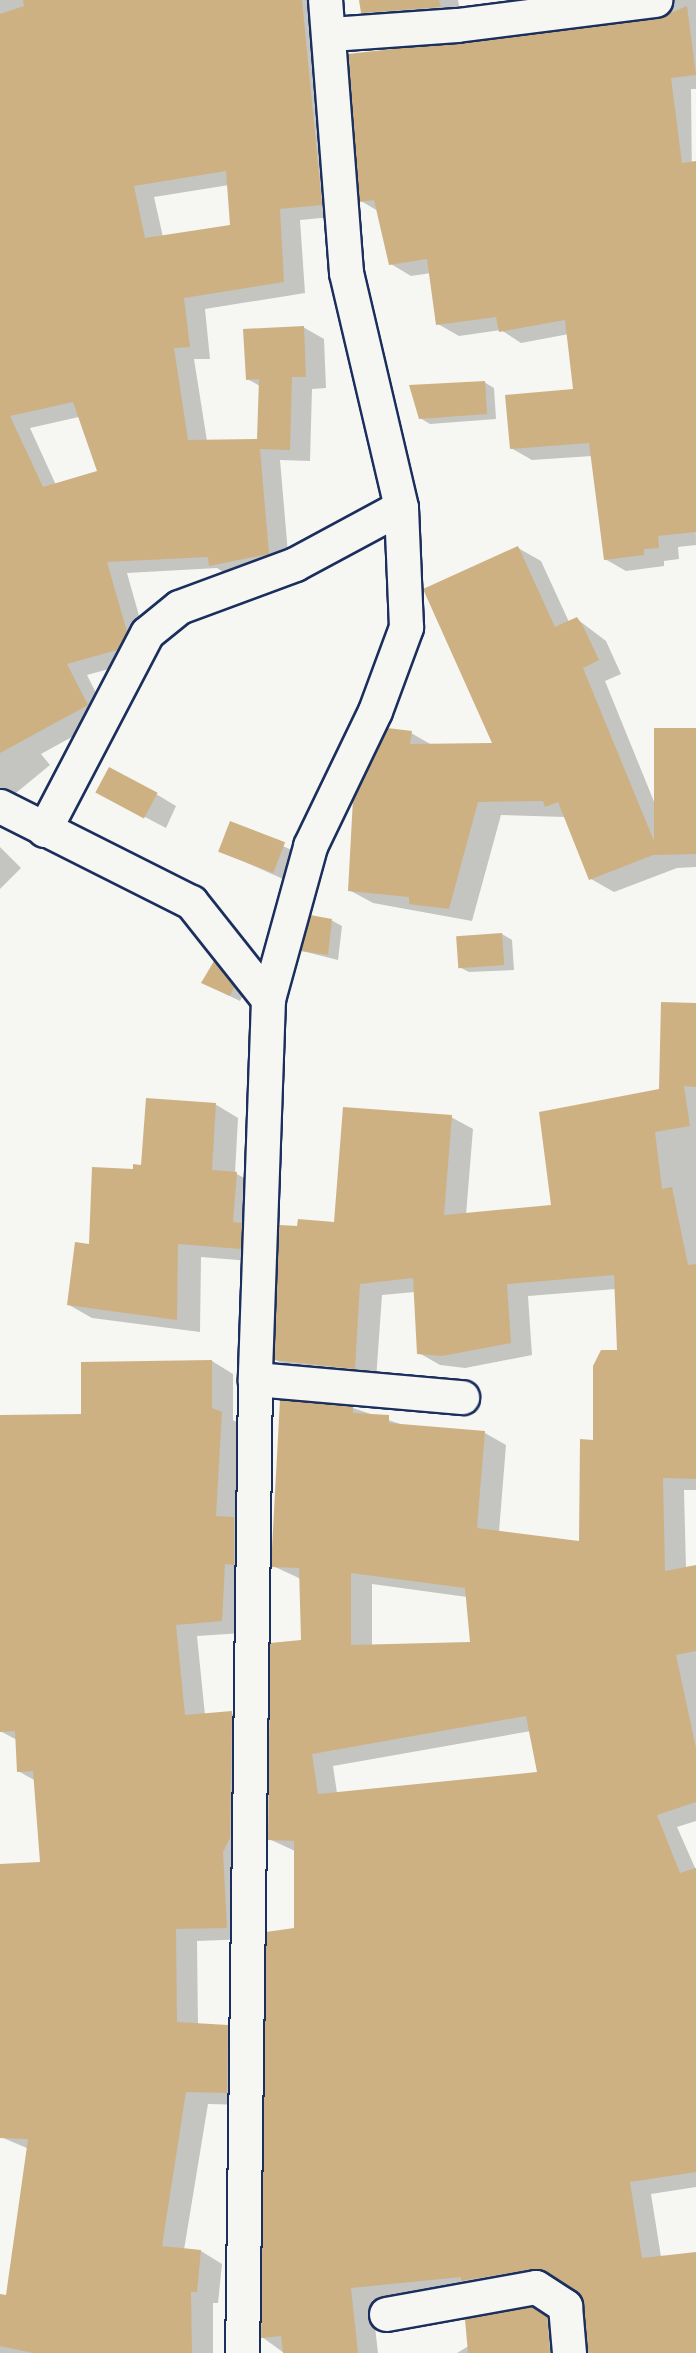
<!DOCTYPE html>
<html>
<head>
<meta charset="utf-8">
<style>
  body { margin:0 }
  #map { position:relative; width:696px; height:2353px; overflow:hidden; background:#f6f6f2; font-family:Itim,sans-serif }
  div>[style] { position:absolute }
  .shadow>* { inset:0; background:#0003; transform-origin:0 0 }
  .building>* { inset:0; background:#ceb183; transform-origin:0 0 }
  .roads { filter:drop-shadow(2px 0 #1b2f5e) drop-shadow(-2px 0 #1b2f5e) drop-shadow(0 2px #1b2f5e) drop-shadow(0 -2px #1b2f5e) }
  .minor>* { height:33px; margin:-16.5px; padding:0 16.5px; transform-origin:16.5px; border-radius:16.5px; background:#f6f6f2 }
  span { translate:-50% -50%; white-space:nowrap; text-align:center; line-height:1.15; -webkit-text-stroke:6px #f6f6f2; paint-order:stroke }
</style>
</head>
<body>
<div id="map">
  <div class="shadow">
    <i style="clip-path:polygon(evenodd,0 0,319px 0,342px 216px,300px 220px,305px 293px,205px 309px,210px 359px,194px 359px,207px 441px,258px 441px,260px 386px,247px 379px,303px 327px,324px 339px,326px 388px,312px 389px,310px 461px,280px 460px,289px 565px,231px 577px,217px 568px,127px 573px,147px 644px,138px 661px,87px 675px,108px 717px,41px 754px,50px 765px,5px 802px,0 799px,0 0,229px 185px,232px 227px,163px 237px,154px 197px,229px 185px,0 0,79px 417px,99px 472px,56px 485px,30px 428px,79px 417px)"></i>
    <i style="clip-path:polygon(360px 0,458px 0,461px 19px,383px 24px,362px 12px)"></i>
    <i style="clip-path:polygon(674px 0,696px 0,696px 89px,691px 89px,696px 545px,678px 547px,679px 559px,664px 561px,664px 566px,626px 571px,605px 559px,592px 456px,532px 460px,511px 448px,575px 390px,569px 334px,521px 343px,501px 330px,459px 336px,438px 324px,431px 273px,411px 276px,391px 264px,378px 211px,361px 201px,668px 16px)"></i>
    <i style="clip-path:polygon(484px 382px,494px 388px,496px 419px,430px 424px,420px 418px)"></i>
    <i style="clip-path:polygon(518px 548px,541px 561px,569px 622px,577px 619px,606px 641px,621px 674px,605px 681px,655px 804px,656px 729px,696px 728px,696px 851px,676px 852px,696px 854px,696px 867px,677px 868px,614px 892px,591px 879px,565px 817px,501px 815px,472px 921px,373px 903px,349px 890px,411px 733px,432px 745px,494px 744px)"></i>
    <i style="clip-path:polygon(99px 793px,156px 794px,176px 806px,166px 828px)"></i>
    <i style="left:231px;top:823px;width:80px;height:30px;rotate:24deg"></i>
    <i style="clip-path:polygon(0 847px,21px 868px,0 889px)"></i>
    <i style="clip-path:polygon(331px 920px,342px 926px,338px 960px,302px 951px)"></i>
    <i style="clip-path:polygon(502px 934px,512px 940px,514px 970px,469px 972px,459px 967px)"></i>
    <i style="clip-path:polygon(214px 963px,244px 993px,240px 1001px,213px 988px)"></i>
    <i style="clip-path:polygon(evenodd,696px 1005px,696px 1490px,684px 1490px,686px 1568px,696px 1566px,696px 1821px,677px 1827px,696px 1870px,696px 2187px,651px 2194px,661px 2257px,696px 2253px,696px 2353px,587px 2353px,583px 2296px,565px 2283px,372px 2300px,378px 2353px,284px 2353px,262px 2337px,295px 1929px,295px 1851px,269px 1839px,302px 1641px,301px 1579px,273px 1566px,353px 1408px,406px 1426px,485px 1433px,506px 1445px,499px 1532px,580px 1542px,594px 1441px,618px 1352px,616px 1289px,528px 1296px,532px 1355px,465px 1368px,440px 1365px,419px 1353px,415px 1292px,382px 1295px,376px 1380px,298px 1372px,276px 1360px,299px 1228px,336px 1224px,451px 1117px,473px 1129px,466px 1215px,553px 1206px,660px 1091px,696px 1005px,372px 1584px,467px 1597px,472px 1644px,372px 1646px,372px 1584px,696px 1005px,531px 1731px,539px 1773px,337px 1793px,333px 1766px,531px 1731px)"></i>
    <i style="clip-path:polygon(215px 1104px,238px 1118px,235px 1173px,259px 1186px,263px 1262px,201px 1257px,200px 1332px,92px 1318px,69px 1305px,91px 1245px,134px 1171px)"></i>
    <i style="clip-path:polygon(212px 1361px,233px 1374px,233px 1420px,243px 1426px,243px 1633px,197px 1636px,205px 1715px,231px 1713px,253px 1725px,248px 1939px,197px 1941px,198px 2025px,227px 2026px,249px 2039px,248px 2105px,208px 2104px,184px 2250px,201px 2251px,222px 2264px,218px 2303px,213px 2303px,213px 2353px,0 2353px,0 2296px,8px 2297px,29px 2149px,1px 2137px,0 2128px,0 1867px,42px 1864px,36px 1781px,18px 1771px,17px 1740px,0 1731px,0 1416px,83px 1416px)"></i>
    <i style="clip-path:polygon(532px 2308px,554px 2321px,572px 2353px,457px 2353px)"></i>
  </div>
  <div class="building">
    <i style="clip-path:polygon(evenodd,23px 0,302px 0,322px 205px,280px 209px,284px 282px,184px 298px,190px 347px,174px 348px,188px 440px,257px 439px,259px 379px,246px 380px,243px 329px,304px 326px,306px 377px,292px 377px,290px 450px,260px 449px,269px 554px,209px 566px,208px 557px,107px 562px,127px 632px,117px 650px,67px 664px,88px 705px,0 753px,0 14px,24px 6px,23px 0,226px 171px,230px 225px,145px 238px,134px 186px,226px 171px,23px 0,73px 402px,97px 471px,43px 487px,10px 416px,73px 402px)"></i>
    <i style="clip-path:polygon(359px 0,439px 0,441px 7px,361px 13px)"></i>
    <i style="clip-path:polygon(687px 6px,696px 75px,671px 78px,682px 163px,696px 161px,696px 532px,658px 536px,659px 548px,644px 549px,644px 555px,604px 560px,589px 443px,510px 449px,505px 395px,573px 389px,565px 320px,499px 332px,496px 317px,436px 325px,427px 259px,389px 265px,374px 200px,359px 202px,348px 54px,657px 19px)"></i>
    <i style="clip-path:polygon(485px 381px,487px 414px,419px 419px,409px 385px)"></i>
    <i style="clip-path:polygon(518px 546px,555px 627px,577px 617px,583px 626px,599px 660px,583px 668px,654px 841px,654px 728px,696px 728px,696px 854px,653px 855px,589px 880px,558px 802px,545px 807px,543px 801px,478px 802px,449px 909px,409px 904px,409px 897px,348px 891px,353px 799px,387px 728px,412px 731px,410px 744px,492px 743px,423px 589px)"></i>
    <i style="left:109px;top:767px;width:55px;height:29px;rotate:28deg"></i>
    <i style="left:230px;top:821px;width:59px;height:33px;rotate:21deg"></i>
    <i style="clip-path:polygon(310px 915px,332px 919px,328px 955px,301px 951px)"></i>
    <i style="left:502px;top:933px;width:32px;height:46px;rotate:86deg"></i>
    <i style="clip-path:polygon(214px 961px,234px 987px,230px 996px,201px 983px)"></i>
    <i style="clip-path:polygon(evenodd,661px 1002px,696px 1003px,696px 1087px,684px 1086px,690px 1126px,655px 1132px,662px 1189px,672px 1187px,688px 1265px,696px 1264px,696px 1479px,663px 1478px,665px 1571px,696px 1565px,696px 1651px,676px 1655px,696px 1748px,696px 1802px,657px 1815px,680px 1873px,696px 1868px,696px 2172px,630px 2182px,642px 2258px,696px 2252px,696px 2353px,587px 2353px,581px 2296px,546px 2271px,533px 2269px,461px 2281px,461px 2277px,351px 2288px,358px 2353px,283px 2353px,281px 2336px,261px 2338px,266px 1932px,294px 1928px,294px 1841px,268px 1840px,270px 1643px,301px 1640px,299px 1568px,271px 1567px,280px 1400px,353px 1406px,353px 1413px,389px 1415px,389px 1423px,485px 1431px,477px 1528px,579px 1541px,580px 1439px,593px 1440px,593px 1366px,601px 1350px,617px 1350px,614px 1275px,507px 1284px,511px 1343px,442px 1356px,417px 1354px,413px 1278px,360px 1284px,355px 1369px,274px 1360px,279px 1225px,297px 1226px,298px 1219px,334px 1222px,343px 1107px,452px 1115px,444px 1215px,551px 1205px,539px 1112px,659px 1089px,661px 1002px,351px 1573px,465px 1588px,470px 1642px,351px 1645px,351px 1573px,661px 1002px,526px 1716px,537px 1772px,318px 1794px,312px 1754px,526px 1716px)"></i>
    <i style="clip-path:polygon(146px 1098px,216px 1103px,212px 1170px,237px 1172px,233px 1222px,242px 1223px,241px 1249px,178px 1244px,177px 1320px,67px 1305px,75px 1242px,89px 1244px,92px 1167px,133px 1169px,133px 1164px,141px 1165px)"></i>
    <i style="clip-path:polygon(212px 1360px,212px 1408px,222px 1412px,216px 1516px,234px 1517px,234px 1565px,225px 1564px,222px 1621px,176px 1625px,185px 1715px,232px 1711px,230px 1838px,223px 1852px,227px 1928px,176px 1929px,177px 2022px,228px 2025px,227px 2093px,186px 2092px,162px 2246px,201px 2250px,197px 2292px,191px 2292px,192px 2353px,33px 2353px,0 2346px,0 2294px,6px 2295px,28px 2139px,0 2138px,0 1864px,40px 1862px,33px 1771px,17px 1772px,15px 1731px,0 1732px,0 1415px,81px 1414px,81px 1362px)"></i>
    <i style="clip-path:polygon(532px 2307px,547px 2317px,550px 2353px,468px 2353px,465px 2319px)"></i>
  </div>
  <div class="roads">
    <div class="minor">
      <i style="left:331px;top:34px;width:126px;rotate:-4.1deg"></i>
      <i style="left:457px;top:25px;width:200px;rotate:-7.2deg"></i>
      <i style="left:0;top:806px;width:214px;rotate:26.7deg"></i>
      <i style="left:191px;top:902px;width:124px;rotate:51.6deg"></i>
      <i style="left:268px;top:999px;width:380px;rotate:92deg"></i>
      <i style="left:255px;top:1379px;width:974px;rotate:90.76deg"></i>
      <i style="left:44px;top:830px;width:222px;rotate:-62.4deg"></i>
      <i style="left:147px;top:633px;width:41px;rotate:-39.1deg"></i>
      <i style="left:179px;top:607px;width:124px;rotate:-20.3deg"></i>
      <i style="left:295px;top:564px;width:120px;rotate:-28.3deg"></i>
      <i style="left:268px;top:999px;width:159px;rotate:-74.6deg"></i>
      <i style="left:310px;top:846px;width:150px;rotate:-64.3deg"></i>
      <i style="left:375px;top:711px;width:90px;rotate:-69.7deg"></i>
      <i style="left:406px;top:627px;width:120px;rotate:-92.4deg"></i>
      <i style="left:401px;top:507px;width:241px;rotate:-103.2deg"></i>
      <i style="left:346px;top:272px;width:273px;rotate:-94.4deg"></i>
      <i style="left:255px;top:1379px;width:208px;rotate:5deg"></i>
      <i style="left:386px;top:2314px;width:152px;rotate:-10.2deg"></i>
      <i style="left:536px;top:2287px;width:35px;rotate:33deg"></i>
      <i style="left:565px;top:2306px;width:47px;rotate:85.1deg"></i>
    </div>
  </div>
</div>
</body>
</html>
